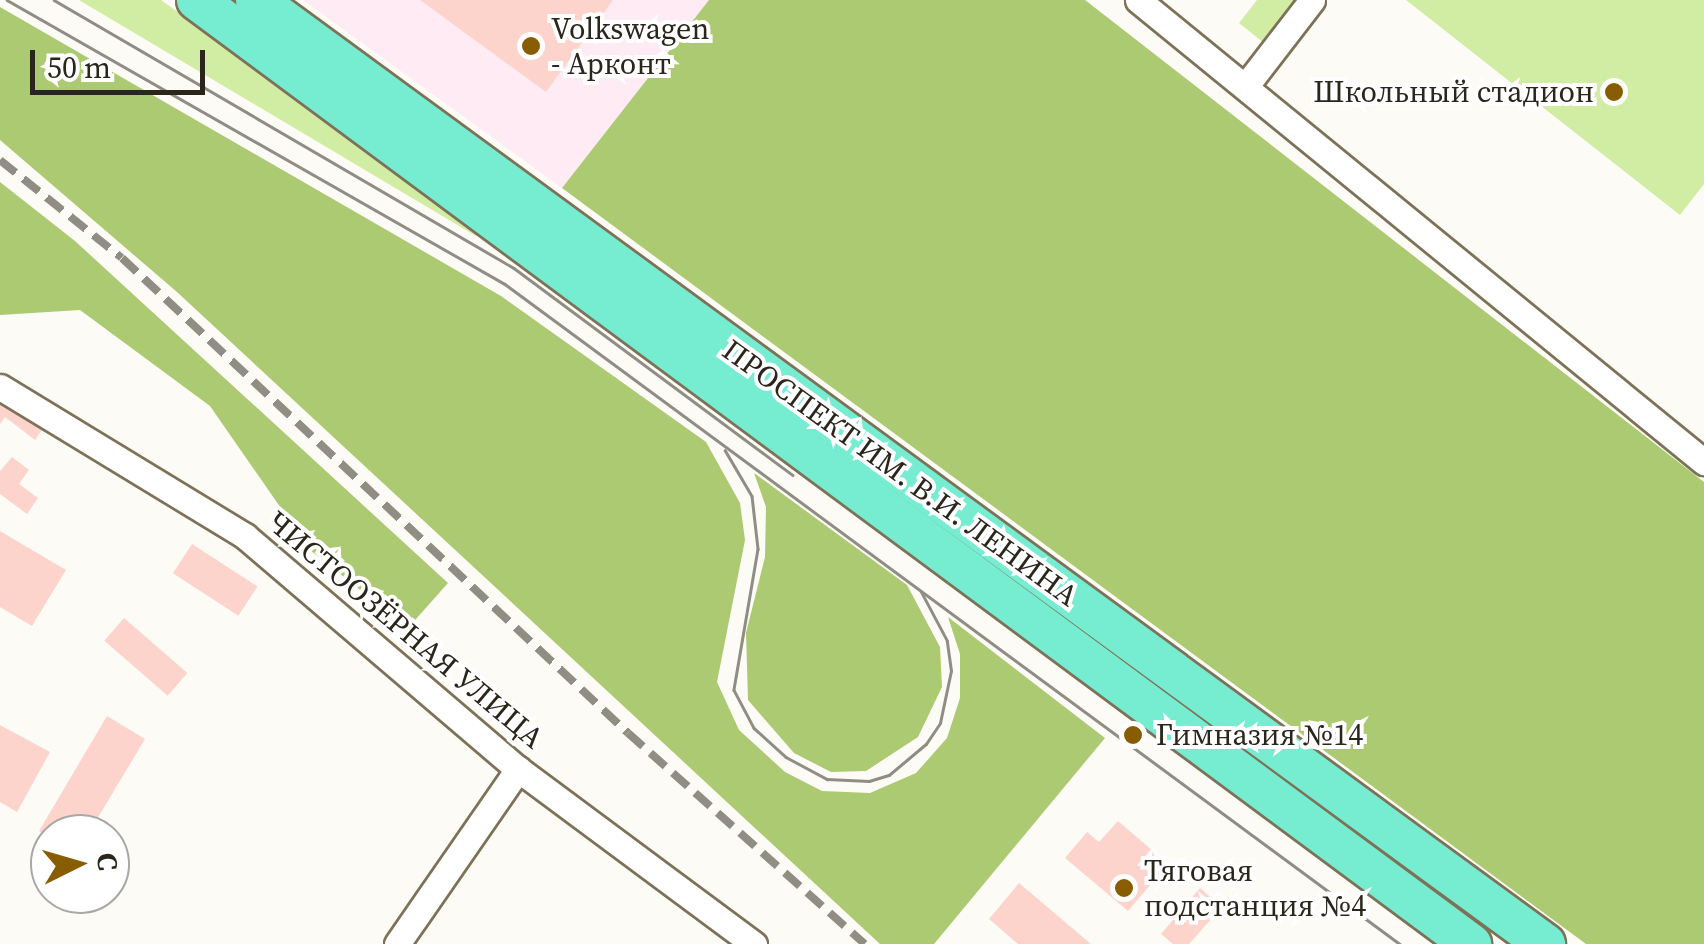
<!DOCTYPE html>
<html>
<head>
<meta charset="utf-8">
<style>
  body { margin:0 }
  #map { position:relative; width:1704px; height:944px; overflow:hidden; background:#fdfbf5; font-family:"Source Serif 4",serif }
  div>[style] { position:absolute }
  .commercial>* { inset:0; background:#feebf4 }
  .green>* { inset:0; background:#d1eca3 }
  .forest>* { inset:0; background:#abca72 }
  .building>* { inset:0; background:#fdd4cc; transform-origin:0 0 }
  .roads { filter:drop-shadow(2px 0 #7d7258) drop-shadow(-2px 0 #7d7258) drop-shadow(0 2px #7d7258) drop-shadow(0 -2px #7d7258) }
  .minor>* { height:25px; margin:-12.5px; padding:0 12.5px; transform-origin:12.5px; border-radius:12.5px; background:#fff }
  .primary>* { height:40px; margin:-20px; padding:0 20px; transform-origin:20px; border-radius:20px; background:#76ecd1 }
  .tram>* { height:2.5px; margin:-1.25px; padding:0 1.25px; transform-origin:1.25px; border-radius:1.25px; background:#908d84 }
  .rail>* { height:8px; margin-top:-4px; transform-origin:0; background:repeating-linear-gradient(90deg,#908d84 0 20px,transparent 0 30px) }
  .dots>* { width:28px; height:28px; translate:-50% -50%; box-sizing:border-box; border:5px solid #fff; border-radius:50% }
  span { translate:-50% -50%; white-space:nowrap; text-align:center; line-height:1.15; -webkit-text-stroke:8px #fff; paint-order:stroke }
  .poi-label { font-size:30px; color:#2a261b }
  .left { translate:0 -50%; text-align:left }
  .right { translate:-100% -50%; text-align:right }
  .street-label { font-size:30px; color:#2a261b }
  .north { position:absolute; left:30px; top:814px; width:100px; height:100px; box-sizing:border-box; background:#fff; border:2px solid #aaa8a4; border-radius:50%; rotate:85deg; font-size:28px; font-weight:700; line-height:40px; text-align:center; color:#2a261b }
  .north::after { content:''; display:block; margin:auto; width:35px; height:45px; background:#885d00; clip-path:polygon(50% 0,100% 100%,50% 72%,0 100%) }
  .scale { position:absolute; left:30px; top:50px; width:175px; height:45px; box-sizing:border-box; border:5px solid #2a261b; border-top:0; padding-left:12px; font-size:30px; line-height:35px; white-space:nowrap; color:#2a261b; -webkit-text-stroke:8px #fff; paint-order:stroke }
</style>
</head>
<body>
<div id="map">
  <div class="commercial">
    <i style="clip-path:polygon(303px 0,709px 0,562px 188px)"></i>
  </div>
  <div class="green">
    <i style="clip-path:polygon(79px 0,161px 0,483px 230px,476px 236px)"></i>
    <i style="clip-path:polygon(1257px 0,1306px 0,1269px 47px,1239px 23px)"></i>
    <i style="clip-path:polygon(1406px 0,1704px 0,1704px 184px,1680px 215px)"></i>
  </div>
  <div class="forest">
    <i style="clip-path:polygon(709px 0,1085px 0,1704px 482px,1704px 944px,1586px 944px,562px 188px)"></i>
    <i style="clip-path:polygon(0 7px,501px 296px,706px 442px,740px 503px,745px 540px,717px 682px,739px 730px,785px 772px,822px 791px,870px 793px,916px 773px,947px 738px,960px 698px,960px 654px,948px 617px,1105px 738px,934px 944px,880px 944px,177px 292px,0 140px)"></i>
    <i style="clip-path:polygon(0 182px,75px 241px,448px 583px,408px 628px,310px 550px,210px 406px,80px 310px,0 315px)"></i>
    <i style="clip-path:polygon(754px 473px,907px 585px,940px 647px,942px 687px,918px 737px,866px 771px,831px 772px,794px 753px,748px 700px,746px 633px,765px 557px,766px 507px)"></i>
  </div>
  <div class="building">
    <i style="clip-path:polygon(420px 0,613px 0,546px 92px)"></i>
    <i style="clip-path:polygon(0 396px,43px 428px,35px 440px,5px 417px,0 424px)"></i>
    <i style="clip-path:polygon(12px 457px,29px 470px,19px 484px,38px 498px,27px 514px,0 494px,0 471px)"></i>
    <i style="clip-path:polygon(0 531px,66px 570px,32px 626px,0 607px)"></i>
    <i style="left:192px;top:544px;width:78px;height:35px;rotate:33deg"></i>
    <i style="left:124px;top:618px;width:84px;height:30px;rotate:41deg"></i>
    <i style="clip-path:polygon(107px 716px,145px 739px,88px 834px,50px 838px,39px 831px)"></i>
    <i style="clip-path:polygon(0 725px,50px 752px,17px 812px,0 802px)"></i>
    <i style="clip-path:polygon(1118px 821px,1168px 864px,1128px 911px,1065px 858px,1087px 832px,1099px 842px)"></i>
    <i style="clip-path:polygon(1019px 883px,1091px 944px,1018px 944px,989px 919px)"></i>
    <i style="clip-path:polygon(1200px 888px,1222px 907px,1189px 944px,1173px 944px,1161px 934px)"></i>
  </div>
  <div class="roads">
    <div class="minor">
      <i style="left:1138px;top:0;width:731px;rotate:39.22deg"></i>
      <i style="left:1248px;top:83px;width:105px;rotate:-52.4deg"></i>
      <i style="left:0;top:387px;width:287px;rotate:31.3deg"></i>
      <i style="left:245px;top:536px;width:359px;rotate:40.5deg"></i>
      <i style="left:518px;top:769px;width:294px;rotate:36.6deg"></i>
      <i style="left:397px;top:944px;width:213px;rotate:-55.3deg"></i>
    </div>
    <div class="primary">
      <i style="left:197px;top:0;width:1586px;rotate:36.54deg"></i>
      <i style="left:256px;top:0;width:1598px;rotate:36.22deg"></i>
    </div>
  </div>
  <div class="tram">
    <i style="left:7px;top:0;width:573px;rotate:29.7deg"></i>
    <i style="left:505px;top:284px;width:1112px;rotate:36.41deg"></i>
    <i style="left:54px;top:0;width:532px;rotate:30.23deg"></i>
    <i style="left:514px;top:268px;width:347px;rotate:36.6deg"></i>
    <i style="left:725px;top:450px;width:53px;rotate:59.6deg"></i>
    <i style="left:752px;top:496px;width:53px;rotate:83.5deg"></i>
    <i style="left:758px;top:549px;width:143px;rotate:99.7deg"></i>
    <i style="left:734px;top:690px;width:43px;rotate:62.2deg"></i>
    <i style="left:754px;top:728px;width:43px;rotate:42.2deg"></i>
    <i style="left:786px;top:757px;width:47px;rotate:28.2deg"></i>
    <i style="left:827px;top:779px;width:42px;rotate:2.7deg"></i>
    <i style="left:869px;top:781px;width:21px;rotate:-17deg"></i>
    <i style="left:889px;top:775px;width:48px;rotate:-40deg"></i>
    <i style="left:926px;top:744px;width:25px;rotate:-56deg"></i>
    <i style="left:940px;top:723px;width:53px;rotate:-78.1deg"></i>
    <i style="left:951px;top:671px;width:30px;rotate:-98deg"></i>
    <i style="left:947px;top:641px;width:55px;rotate:-118deg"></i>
  </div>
  <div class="rail">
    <i style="left:0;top:160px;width:156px;rotate:38.8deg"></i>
    <i style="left:122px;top:258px;width:694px;rotate:43.19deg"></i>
    <i style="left:628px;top:733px;width:317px;rotate:41.7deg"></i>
  </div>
  <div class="dots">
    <i style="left:531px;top:46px;background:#885d00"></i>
    <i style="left:1614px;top:92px;background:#885d00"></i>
    <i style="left:1133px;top:735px;background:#885d00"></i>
    <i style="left:1124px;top:888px;background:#885d00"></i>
  </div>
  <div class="poi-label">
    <span class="left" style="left:551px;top:46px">Volkswagen<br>- Арконт</span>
    <span class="right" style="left:1594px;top:92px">Школьный стадион</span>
    <span class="left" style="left:1156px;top:735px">Гимназия №14</span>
    <span class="left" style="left:1144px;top:888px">Тяговая<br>подстанция №4</span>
  </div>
  <div class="street-label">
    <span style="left:900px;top:473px;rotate:36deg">ПРОСПЕКТ ИМ. В.И. ЛЕНИНА</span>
    <span style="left:405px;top:630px;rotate:40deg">ЧИСТООЗЁРНАЯ УЛИЦА</span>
  </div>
  <div class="north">С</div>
  <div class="scale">50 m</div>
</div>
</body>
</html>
